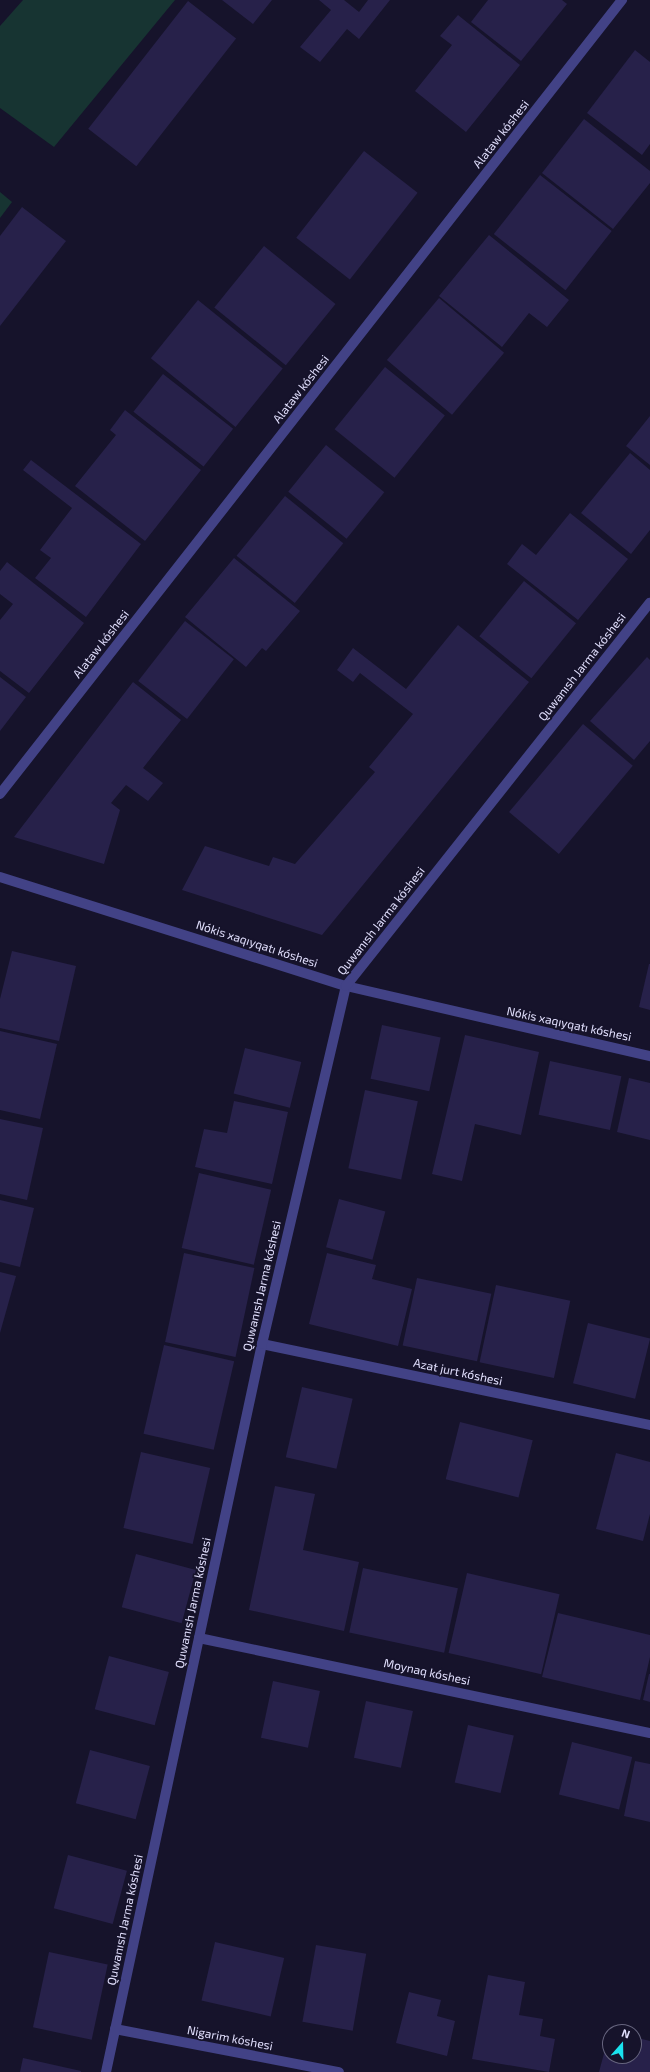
<!DOCTYPE html>
<html>
<head>
<meta charset="utf-8">
<style>
  body { margin:0 }
  #map { position:relative; width:650px; height:2072px; overflow:hidden; background:#16132b; font-family:"Exo 2",sans-serif }
  div>[style] { position:absolute }
  .green>* { inset:0; background:#173432 }
  .building>* { inset:0; background:#27214a; transform-origin:0 0 }
  .minor>* { height:10px; margin:-5px; padding:0 5px; transform-origin:5px; border-radius:5px; background:#424286 }
  span { translate:-50% -50%; white-space:nowrap; text-align:center; line-height:1.15; -webkit-text-stroke:3.5px #16132b; paint-order:stroke }
  .street-label { font-size:12px; color:#e1dffd }
  .north { position:absolute; left:602px; top:2024px; width:40px; height:40px; box-sizing:border-box; background:#16132b; border:1px solid #67657f; border-radius:50%; rotate:20deg; font-size:11px; font-weight:700; line-height:16px; text-align:center; color:#e1dffd }
  .north::after { content:''; display:block; margin:auto; width:14px; height:18px; background:#1ae2ee; clip-path:polygon(50% 0,100% 100%,50% 72%,0 100%) }
</style>
</head>
<body>
<div id="map">
  <div class="green">
    <i style="clip-path:polygon(23px 0,175px 0,54px 147px,0 108px,0 26px)"></i>
    <i style="clip-path:polygon(0 192px,12px 202px,0 218px)"></i>
  </div>
  <div class="building">
    <i style="clip-path:polygon(222px 0,272px 0,253px 24px)"></i>
    <i style="clip-path:polygon(319px 0,344px 0,359px 12px,368px 0,390px 0,359px 39px,347px 29px,320px 62px,300px 47px,331px 10px)"></i>
    <i style="clip-path:polygon(488px 0,562px 0,567px 4px,521px 61px,471px 22px)"></i>
    <i style="left:188px;top:1px;width:61px;height:162px;rotate:38deg"></i>
    <i style="clip-path:polygon(458px 15px,520px 65px,466px 132px,415px 91px,452px 45px,440px 36px)"></i>
    <i style="clip-path:polygon(635px 50px,650px 62px,650px 144px,642px 155px,587px 113px)"></i>
    <i style="clip-path:polygon(584px 119px,650px 171px,650px 183px,613px 229px,542px 173px)"></i>
    <i style="left:364px;top:151px;width:68px;height:110px;rotate:38deg"></i>
    <i style="left:540px;top:175px;width:91px;height:75px;rotate:38deg"></i>
    <i style="clip-path:polygon(22px 207px,66px 241px,0 326px,0 236px)"></i>
    <i style="clip-path:polygon(489px 235px,569px 300px,547px 327px,529px 313px,502px 347px,439px 296px)"></i>
    <i style="left:264px;top:246px;width:92px;height:79px;rotate:39deg"></i>
    <i style="left:439px;top:298px;width:85px;height:81px;rotate:40deg"></i>
    <i style="left:198px;top:300px;width:109px;height:75px;rotate:39deg"></i>
    <i style="left:385px;top:367px;width:77px;height:80px;rotate:39deg"></i>
    <i style="left:163px;top:374px;width:89px;height:48px;rotate:38deg"></i>
    <i style="clip-path:polygon(125px 410px,201px 470px,145px 541px,75px 486px,116px 435px,110px 430px)"></i>
    <i style="clip-path:polygon(650px 416px,650px 465px,626px 446px)"></i>
    <i style="left:326px;top:445px;width:75px;height:60px;rotate:39deg"></i>
    <i style="clip-path:polygon(630px 453px,650px 470px,650px 530px,631px 554px,581px 513px)"></i>
    <i style="clip-path:polygon(31px 460px,141px 544px,86px 617px,35px 578px,51px 558px,40px 550px,72px 508px,23px 470px)"></i>
    <i style="left:285px;top:496px;width:75px;height:77px;rotate:39deg"></i>
    <i style="clip-path:polygon(570px 513px,628px 559px,578px 620px,507px 564px,522px 544px,536px 555px)"></i>
    <i style="clip-path:polygon(234px 558px,300px 611px,266px 651px,262px 648px,246px 667px,185px 617px)"></i>
    <i style="clip-path:polygon(7px 562px,84px 623px,29px 693px,0 671px,0 620px,13px 604px,0 594px,0 571px)"></i>
    <i style="left:524px;top:581px;width:67px;height:71px;rotate:39deg"></i>
    <i style="left:185px;top:621px;width:62px;height:76px;rotate:38deg"></i>
    <i style="clip-path:polygon(458px 625px,529px 682px,322px 935px,182px 890px,205px 846px,269px 866px,273px 857px,295px 864px,375px 772px,369px 767px,413px 714px,360px 673px,353px 682px,337px 670px,353px 648px,406px 689px)"></i>
    <i style="clip-path:polygon(647px 657px,650px 660px,650px 741px,634px 760px,590px 721px)"></i>
    <i style="clip-path:polygon(0 677px,26px 697px,0 731px)"></i>
    <i style="clip-path:polygon(133px 682px,181px 720px,143px 768px,163px 783px,148px 801px,126px 785px,111px 803px,120px 810px,104px 864px,14px 837px)"></i>
    <i style="left:583px;top:724px;width:65px;height:115px;rotate:40deg"></i>
    <i style="clip-path:polygon(12px 951px,76px 966px,59px 1041px,0 1028px,0 999px)"></i>
    <i style="clip-path:polygon(649px 964px,650px 964px,650px 1010px,639px 1007px)"></i>
    <i style="left:382px;top:1025px;width:60px;height:55px;rotate:12deg"></i>
    <i style="clip-path:polygon(0 1031px,57px 1044px,40px 1119px,0 1110px)"></i>
    <i style="clip-path:polygon(465px 1035px,539px 1052px,521px 1135px,475px 1124px,462px 1181px,432px 1174px)"></i>
    <i style="left:245px;top:1048px;width:58px;height:47px;rotate:14deg"></i>
    <i style="left:550px;top:1061px;width:73px;height:55px;rotate:12deg"></i>
    <i style="clip-path:polygon(629px 1078px,650px 1083px,650px 1140px,617px 1132px)"></i>
    <i style="left:365px;top:1090px;width:54px;height:80px;rotate:12deg"></i>
    <i style="clip-path:polygon(234px 1101px,288px 1112px,272px 1184px,195px 1167px,204px 1129px,227px 1133px)"></i>
    <i style="clip-path:polygon(0 1119px,43px 1128px,27px 1200px,0 1194px)"></i>
    <i style="left:199px;top:1173px;width:74px;height:77px;rotate:13deg"></i>
    <i style="left:339px;top:1199px;width:48px;height:50px;rotate:15deg"></i>
    <i style="clip-path:polygon(0 1200px,34px 1208px,20px 1267px,0 1262px)"></i>
    <i style="left:184px;top:1253px;width:72px;height:91px;rotate:12deg"></i>
    <i style="clip-path:polygon(327px 1253px,376px 1265px,372px 1279px,412px 1289px,398px 1346px,309px 1324px)"></i>
    <i style="clip-path:polygon(0 1272px,16px 1276px,0 1333px)"></i>
    <i style="left:417px;top:1278px;width:76px;height:69px;rotate:12deg"></i>
    <i style="left:496px;top:1285px;width:76px;height:79px;rotate:12deg"></i>
    <i style="left:588px;top:1323px;width:64px;height:62px;rotate:14deg"></i>
    <i style="left:164px;top:1345px;width:72px;height:91px;rotate:13deg"></i>
    <i style="left:302px;top:1387px;width:52px;height:72px;rotate:13deg"></i>
    <i style="left:460px;top:1422px;width:75px;height:59px;rotate:14deg"></i>
    <i style="left:141px;top:1452px;width:71px;height:78px;rotate:13deg"></i>
    <i style="clip-path:polygon(616px 1453px,650px 1462px,650px 1514px,643px 1541px,596px 1529px)"></i>
    <i style="clip-path:polygon(275px 1486px,315px 1494px,303px 1550px,359px 1562px,344px 1631px,249px 1610px)"></i>
    <i style="left:136px;top:1554px;width:62px;height:55px;rotate:15deg"></i>
    <i style="left:363px;top:1568px;width:97px;height:66px;rotate:12deg"></i>
    <i style="left:467px;top:1573px;width:95px;height:82px;rotate:13deg"></i>
    <i style="clip-path:polygon(558px 1613px,650px 1635px,650px 1657px,640px 1700px,542px 1677px)"></i>
    <i style="left:109px;top:1656px;width:62px;height:55px;rotate:15deg"></i>
    <i style="clip-path:polygon(649px 1674px,650px 1674px,650px 1702px,643px 1700px)"></i>
    <i style="left:273px;top:1681px;width:48px;height:58px;rotate:12deg"></i>
    <i style="left:366px;top:1701px;width:48px;height:58px;rotate:12deg"></i>
    <i style="left:468px;top:1725px;width:47px;height:59px;rotate:13deg"></i>
    <i style="left:572px;top:1742px;width:62px;height:54px;rotate:14deg"></i>
    <i style="left:90px;top:1750px;width:62px;height:55px;rotate:15deg"></i>
    <i style="clip-path:polygon(635px 1761px,650px 1764px,650px 1822px,624px 1816px)"></i>
    <i style="left:68px;top:1855px;width:61px;height:55px;rotate:15deg"></i>
    <i style="left:215px;top:1942px;width:71px;height:60px;rotate:13deg"></i>
    <i style="left:316px;top:1945px;width:51px;height:78px;rotate:10deg"></i>
    <i style="left:49px;top:1952px;width:60px;height:77px;rotate:12deg"></i>
    <i style="clip-path:polygon(488px 1975px,525px 1982px,519px 2015px,543px 2019px,540px 2036px,555px 2039px,549px 2072px,472px 2059px)"></i>
    <i style="clip-path:polygon(409px 1992px,441px 2000px,437px 2016px,455px 2021px,447px 2056px,396px 2043px)"></i>
    <i style="clip-path:polygon(634px 2037px,650px 2041px,650px 2072px,599px 2072px,606px 2046px,610px 2047px,610px 2056px,634px 2056px)"></i>
    <i style="clip-path:polygon(23px 2058px,81px 2071px,81px 2072px,20px 2072px)"></i>
  </div>
  <div class="minor">
    <i style="left:0;top:794px;width:1009px;rotate:-51.93deg"></i>
    <i style="left:0;top:877px;width:363px;rotate:17.5deg"></i>
    <i style="left:346px;top:986px;width:312px;rotate:13deg"></i>
    <i style="left:262px;top:1344px;width:396px;rotate:11.8deg"></i>
    <i style="left:199px;top:1638px;width:461px;rotate:11.9deg"></i>
    <i style="left:115px;top:2029px;width:228px;rotate:10.9deg"></i>
    <i style="left:106px;top:2072px;width:745px;rotate:-77.91deg"></i>
    <i style="left:262px;top:1344px;width:368px;rotate:-76.8deg"></i>
    <i style="left:346px;top:986px;width:489px;rotate:-51.6deg"></i>
  </div>
  <div class="street-label">
    <span style="left:501px;top:134px;rotate:-52deg">Alataw kóshesi</span>
    <span style="left:301px;top:389px;rotate:-52deg">Alataw kóshesi</span>
    <span style="left:101px;top:644px;rotate:-52deg">Alataw kóshesi</span>
    <span style="left:582px;top:667px;rotate:-52deg">Quwanısh Jarma kóshesi</span>
    <span style="left:381px;top:921px;rotate:-52deg">Quwanısh Jarma kóshesi</span>
    <span style="left:257px;top:944px;rotate:18deg">Nókis xaqıyqatı kóshesi</span>
    <span style="left:569px;top:1024px;rotate:12deg">Nókis xaqıyqatı kóshesi</span>
    <span style="left:262px;top:1286px;rotate:-77deg">Quwanısh Jarma kóshesi</span>
    <span style="left:458px;top:1372px;rotate:12deg">Azat jurt kóshesi</span>
    <span style="left:193px;top:1603px;rotate:-78deg">Quwanısh Jarma kóshesi</span>
    <span style="left:427px;top:1672px;rotate:12deg">Moynaq kóshesi</span>
    <span style="left:125px;top:1920px;rotate:-78deg">Quwanısh Jarma kóshesi</span>
    <span style="left:230px;top:2038px;rotate:11deg">Nigarim kóshesi</span>
  </div>
  <div class="north">N</div>
</div>
</body>
</html>
